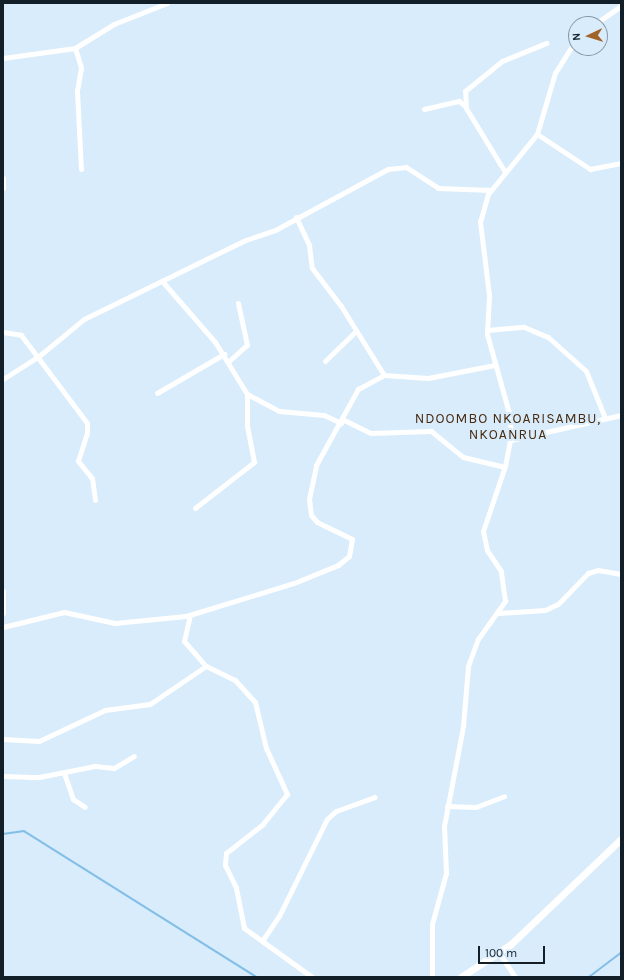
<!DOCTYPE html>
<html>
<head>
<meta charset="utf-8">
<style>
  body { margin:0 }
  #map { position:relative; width:624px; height:980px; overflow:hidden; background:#d8ecfb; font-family:Karla,sans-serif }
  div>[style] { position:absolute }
  .stream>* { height:1.5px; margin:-0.75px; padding:0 0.75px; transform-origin:0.75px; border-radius:0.75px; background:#83bee7 }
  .street>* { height:5px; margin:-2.5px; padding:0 2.5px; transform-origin:2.5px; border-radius:2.5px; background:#fff }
  .secondary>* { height:7px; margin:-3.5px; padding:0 3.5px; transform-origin:3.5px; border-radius:3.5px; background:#fff }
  span { translate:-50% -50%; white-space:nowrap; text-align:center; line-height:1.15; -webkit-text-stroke:4px #d8ecfb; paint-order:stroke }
  .neighbourhood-label { font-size:14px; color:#492b10; letter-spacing:1px }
  .frame { position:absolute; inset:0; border:4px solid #121f28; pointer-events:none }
  .north { position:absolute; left:568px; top:16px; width:40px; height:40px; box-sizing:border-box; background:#d8ecfb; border:1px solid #899aa7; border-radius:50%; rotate:266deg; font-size:11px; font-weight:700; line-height:16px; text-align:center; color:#121f28 }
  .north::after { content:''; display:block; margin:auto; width:14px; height:18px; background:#a2632a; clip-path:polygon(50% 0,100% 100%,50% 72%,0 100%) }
  .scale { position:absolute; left:478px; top:946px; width:67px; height:18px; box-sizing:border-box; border:2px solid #121f28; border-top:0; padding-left:5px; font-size:12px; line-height:14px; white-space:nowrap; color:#121f28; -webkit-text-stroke:3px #d8ecfb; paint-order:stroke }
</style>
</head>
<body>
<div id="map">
  <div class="stream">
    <i style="left:3px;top:834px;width:21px;rotate:-8deg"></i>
    <i style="left:24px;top:831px;width:275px;rotate:32.1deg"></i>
    <i style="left:589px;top:977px;width:40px;rotate:-37deg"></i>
  </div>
  <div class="street">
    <i style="left:595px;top:24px;width:32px;rotate:-35deg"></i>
    <i style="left:75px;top:48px;width:21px;rotate:73deg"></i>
    <i style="left:81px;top:68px;width:23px;rotate:100deg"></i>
    <i style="left:77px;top:91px;width:78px;rotate:87.1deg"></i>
    <i style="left:3px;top:58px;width:73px;rotate:-7.9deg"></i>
    <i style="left:75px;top:48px;width:46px;rotate:-31.6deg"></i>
    <i style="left:114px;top:24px;width:57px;rotate:-21.6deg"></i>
    <i style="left:424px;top:109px;width:36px;rotate:-13deg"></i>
    <i style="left:459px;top:101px;width:8px;rotate:40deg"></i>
    <i style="left:537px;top:134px;width:64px;rotate:33.4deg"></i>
    <i style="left:590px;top:169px;width:32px;rotate:-11deg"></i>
    <i style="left:505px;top:172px;width:75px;rotate:-121.4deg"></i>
    <i style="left:466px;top:108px;width:17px;rotate:-93deg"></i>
    <i style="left:465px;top:91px;width:48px;rotate:-39deg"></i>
    <i style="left:502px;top:61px;width:48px;rotate:-22.2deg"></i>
    <i style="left:3px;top:178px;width:10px;rotate:90deg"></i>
    <i style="left:296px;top:217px;width:31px;rotate:65deg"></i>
    <i style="left:309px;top:245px;width:23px;rotate:83deg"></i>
    <i style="left:312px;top:268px;width:48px;rotate:52.7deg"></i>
    <i style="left:341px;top:306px;width:81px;rotate:58.1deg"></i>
    <i style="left:162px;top:281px;width:81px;rotate:49deg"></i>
    <i style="left:215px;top:342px;width:61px;rotate:58.4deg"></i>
    <i style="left:247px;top:394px;width:36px;rotate:28deg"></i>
    <i style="left:279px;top:411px;width:45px;rotate:5.1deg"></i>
    <i style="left:324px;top:415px;width:19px;rotate:25deg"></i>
    <i style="left:487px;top:330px;width:37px;rotate:-5deg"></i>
    <i style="left:524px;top:327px;width:26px;rotate:23deg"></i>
    <i style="left:548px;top:337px;width:51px;rotate:41.8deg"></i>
    <i style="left:586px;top:371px;width:51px;rotate:68deg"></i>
    <i style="left:3px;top:332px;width:18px;rotate:9deg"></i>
    <i style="left:21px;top:335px;width:110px;rotate:53.1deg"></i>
    <i style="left:87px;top:423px;width:10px;rotate:90deg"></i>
    <i style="left:87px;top:433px;width:29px;rotate:108deg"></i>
    <i style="left:78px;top:461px;width:22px;rotate:51deg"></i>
    <i style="left:92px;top:478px;width:22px;rotate:82deg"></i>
    <i style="left:229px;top:361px;width:24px;rotate:-42deg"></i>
    <i style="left:247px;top:345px;width:43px;rotate:-102.1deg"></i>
    <i style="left:325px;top:361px;width:43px;rotate:-44.1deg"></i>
    <i style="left:3px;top:379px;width:43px;rotate:-32.6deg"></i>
    <i style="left:39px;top:356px;width:58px;rotate:-39.4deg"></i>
    <i style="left:84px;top:319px;width:177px;rotate:-26.1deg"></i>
    <i style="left:243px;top:241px;width:36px;rotate:-19deg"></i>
    <i style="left:277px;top:229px;width:126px;rotate:-28.4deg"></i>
    <i style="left:388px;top:169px;width:18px;rotate:-6deg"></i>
    <i style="left:406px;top:167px;width:38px;rotate:33deg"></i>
    <i style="left:438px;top:188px;width:53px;rotate:2.2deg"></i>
    <i style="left:157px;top:393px;width:78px;rotate:-30.2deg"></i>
    <i style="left:344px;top:420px;width:30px;rotate:26deg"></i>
    <i style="left:371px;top:433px;width:60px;rotate:-1.9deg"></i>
    <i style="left:431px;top:431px;width:41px;rotate:39.1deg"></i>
    <i style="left:463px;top:457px;width:43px;rotate:13.4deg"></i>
    <i style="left:511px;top:440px;width:113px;rotate:-12.8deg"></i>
    <i style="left:195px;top:508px;width:75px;rotate:-37.9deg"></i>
    <i style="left:254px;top:462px;width:37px;rotate:-101deg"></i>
    <i style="left:247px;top:426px;width:32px;rotate:-90deg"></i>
    <i style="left:3px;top:591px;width:22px;rotate:90deg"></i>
    <i style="left:498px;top:613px;width:47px;rotate:-3.7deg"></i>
    <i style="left:545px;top:610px;width:14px;rotate:-25deg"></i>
    <i style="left:558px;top:604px;width:43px;rotate:-45.9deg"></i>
    <i style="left:588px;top:573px;width:10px;rotate:-17deg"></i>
    <i style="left:598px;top:570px;width:23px;rotate:10deg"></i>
    <i style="left:190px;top:615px;width:27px;rotate:103deg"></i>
    <i style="left:184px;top:641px;width:33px;rotate:49deg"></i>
    <i style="left:3px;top:627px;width:63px;rotate:-13.8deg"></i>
    <i style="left:64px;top:612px;width:52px;rotate:12.2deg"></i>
    <i style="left:115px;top:623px;width:71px;rotate:-5.6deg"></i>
    <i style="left:186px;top:616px;width:113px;rotate:-17deg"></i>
    <i style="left:294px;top:583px;width:48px;rotate:-22.2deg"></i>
    <i style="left:338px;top:565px;width:14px;rotate:-39deg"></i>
    <i style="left:349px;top:556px;width:17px;rotate:-80deg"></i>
    <i style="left:352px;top:539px;width:39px;rotate:-154deg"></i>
    <i style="left:317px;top:522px;width:9px;rotate:-131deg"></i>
    <i style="left:311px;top:515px;width:16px;rotate:-97deg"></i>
    <i style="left:309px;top:499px;width:35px;rotate:-78deg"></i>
    <i style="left:316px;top:465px;width:87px;rotate:-61.1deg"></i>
    <i style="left:358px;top:389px;width:30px;rotate:-28deg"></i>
    <i style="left:384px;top:375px;width:44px;rotate:3.9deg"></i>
    <i style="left:428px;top:378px;width:68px;rotate:-11deg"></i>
    <i style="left:3px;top:739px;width:36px;rotate:3deg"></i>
    <i style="left:39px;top:741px;width:73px;rotate:-25.2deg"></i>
    <i style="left:105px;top:710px;width:45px;rotate:-7.6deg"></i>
    <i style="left:150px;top:704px;width:68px;rotate:-34.2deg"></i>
    <i style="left:206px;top:666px;width:32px;rotate:26deg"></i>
    <i style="left:235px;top:680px;width:30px;rotate:48deg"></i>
    <i style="left:255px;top:702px;width:47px;rotate:76.6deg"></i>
    <i style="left:266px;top:748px;width:51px;rotate:65.5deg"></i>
    <i style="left:287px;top:794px;width:38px;rotate:129deg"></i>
    <i style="left:263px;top:824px;width:47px;rotate:141.9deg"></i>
    <i style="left:226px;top:853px;width:12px;rotate:95deg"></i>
    <i style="left:225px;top:865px;width:25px;rotate:64deg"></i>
    <i style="left:236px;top:888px;width:41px;rotate:78.7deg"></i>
    <i style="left:244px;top:928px;width:84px;rotate:35.8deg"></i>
    <i style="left:64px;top:773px;width:28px;rotate:71deg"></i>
    <i style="left:73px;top:799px;width:14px;rotate:34deg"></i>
    <i style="left:3px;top:776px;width:36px;rotate:2deg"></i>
    <i style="left:39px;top:777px;width:57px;rotate:-11.1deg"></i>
    <i style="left:95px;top:766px;width:19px;rotate:6deg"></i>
    <i style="left:114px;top:768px;width:23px;rotate:-31deg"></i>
    <i style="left:447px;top:806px;width:29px;rotate:2deg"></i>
    <i style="left:476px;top:807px;width:30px;rotate:-21deg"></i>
    <i style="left:262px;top:941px;width:30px;rotate:-56deg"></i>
    <i style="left:279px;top:916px;width:108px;rotate:-63.7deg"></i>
    <i style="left:327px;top:819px;width:12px;rotate:-42deg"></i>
    <i style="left:336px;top:811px;width:41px;rotate:-19.7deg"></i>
    <i style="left:499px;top:953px;width:29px;rotate:56deg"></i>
    <i style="left:432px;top:977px;width:53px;rotate:-90deg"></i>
    <i style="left:432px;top:924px;width:53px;rotate:-74.6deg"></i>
    <i style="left:446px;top:873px;width:47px;rotate:-92.4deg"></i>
    <i style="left:444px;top:826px;width:102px;rotate:-79.2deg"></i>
    <i style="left:463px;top:726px;width:60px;rotate:-85.2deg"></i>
    <i style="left:468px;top:666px;width:29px;rotate:-70deg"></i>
    <i style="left:478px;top:639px;width:47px;rotate:-54.6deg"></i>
    <i style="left:505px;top:601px;width:30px;rotate:-98deg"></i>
    <i style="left:501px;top:571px;width:25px;rotate:-124deg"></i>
    <i style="left:487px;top:550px;width:19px;rotate:-102deg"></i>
    <i style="left:483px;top:531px;width:69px;rotate:-71.3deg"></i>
    <i style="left:505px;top:466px;width:33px;rotate:-79deg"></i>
    <i style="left:511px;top:434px;width:21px;rotate:-95deg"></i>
    <i style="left:509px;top:413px;width:82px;rotate:-105.6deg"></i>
    <i style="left:487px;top:334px;width:39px;rotate:-87deg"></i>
    <i style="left:489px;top:295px;width:74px;rotate:-97deg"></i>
    <i style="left:480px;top:222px;width:29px;rotate:-74deg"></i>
    <i style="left:488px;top:194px;width:77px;rotate:-50.8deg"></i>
    <i style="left:537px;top:134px;width:64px;rotate:-73.6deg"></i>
    <i style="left:555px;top:73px;width:40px;rotate:-58deg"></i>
  </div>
  <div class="secondary">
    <i style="left:461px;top:977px;width:60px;rotate:-33.4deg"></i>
    <i style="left:511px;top:944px;width:152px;rotate:-43.7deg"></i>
  </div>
  <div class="neighbourhood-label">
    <span style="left:508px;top:427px">NDOOMBO NKOARISAMBU,<br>NKOANRUA</span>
  </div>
  <div class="frame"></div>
  <div class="north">N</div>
  <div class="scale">100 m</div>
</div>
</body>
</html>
